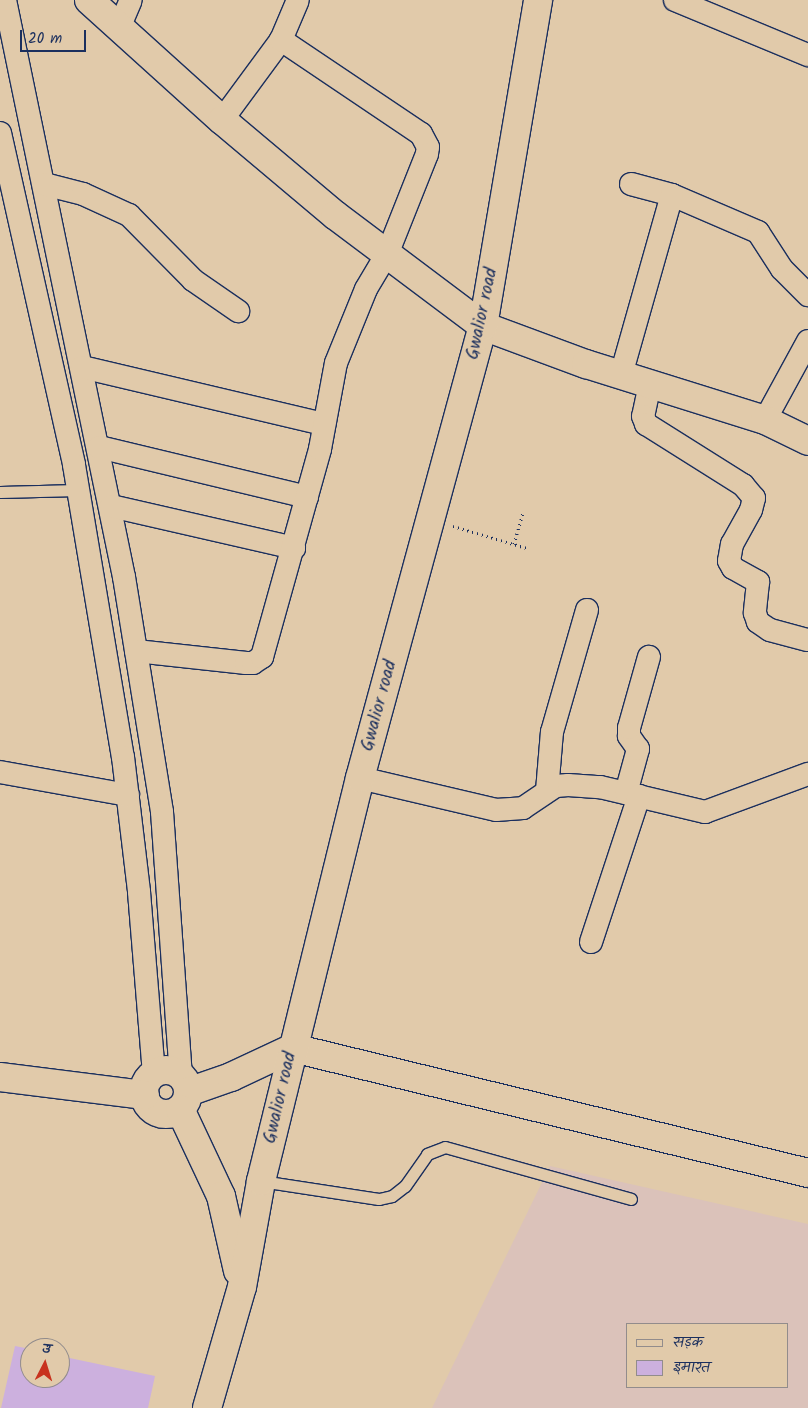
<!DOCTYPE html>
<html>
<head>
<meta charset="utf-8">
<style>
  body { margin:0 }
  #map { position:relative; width:808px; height:1408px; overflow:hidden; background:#e1caaa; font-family:Kalam,"Playpen Sans Deva",sans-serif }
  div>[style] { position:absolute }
  .built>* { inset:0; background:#dbc2ba }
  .building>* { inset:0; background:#ccb0de }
  .path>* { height:3px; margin-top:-1.5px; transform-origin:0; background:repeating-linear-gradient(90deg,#1b2f5e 0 1px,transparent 0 5px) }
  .roads { filter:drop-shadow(1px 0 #1b2f5e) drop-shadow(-1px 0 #1b2f5e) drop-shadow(0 1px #1b2f5e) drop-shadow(0 -1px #1b2f5e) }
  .service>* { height:11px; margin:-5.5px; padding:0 5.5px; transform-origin:5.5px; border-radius:5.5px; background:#e1caaa }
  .minor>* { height:22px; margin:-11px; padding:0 11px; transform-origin:11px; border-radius:11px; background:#e1caaa }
  .tertiary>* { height:28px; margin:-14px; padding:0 14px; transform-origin:14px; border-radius:14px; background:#e1caaa }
  .tertiary>.ring { margin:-14px; padding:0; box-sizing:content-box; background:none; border:28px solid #e1caaa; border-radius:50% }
  .secondary>* { height:28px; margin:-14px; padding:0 14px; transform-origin:14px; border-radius:14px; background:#e1caaa }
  span { translate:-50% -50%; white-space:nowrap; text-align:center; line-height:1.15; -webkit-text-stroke:5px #e1caaa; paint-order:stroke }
  .street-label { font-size:18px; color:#1b2f5e }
  .legend { position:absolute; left:626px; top:1323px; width:162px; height:65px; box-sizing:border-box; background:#e1caaa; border:1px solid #928c8c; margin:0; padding:6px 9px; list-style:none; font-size:15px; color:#1b2f5e }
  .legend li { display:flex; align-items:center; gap:10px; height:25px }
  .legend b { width:25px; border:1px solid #928c8c }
  .north { position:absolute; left:20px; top:1338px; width:50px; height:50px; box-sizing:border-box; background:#e1caaa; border:1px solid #928c8c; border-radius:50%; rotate:5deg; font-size:14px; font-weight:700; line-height:20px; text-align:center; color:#1b2f5e }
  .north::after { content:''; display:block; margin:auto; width:18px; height:22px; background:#c8321e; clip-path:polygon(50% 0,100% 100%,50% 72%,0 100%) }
  .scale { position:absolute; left:20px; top:30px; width:66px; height:22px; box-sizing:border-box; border:2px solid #1b2f5e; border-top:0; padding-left:6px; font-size:15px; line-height:18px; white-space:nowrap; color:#1b2f5e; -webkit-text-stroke:4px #e1caaa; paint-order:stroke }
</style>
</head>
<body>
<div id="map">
  <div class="built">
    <i style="clip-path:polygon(evenodd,550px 1166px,808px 1224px,808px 1408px,432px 1408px,550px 1166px,627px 1324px,787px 1324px,787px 1387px,627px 1387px,627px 1324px)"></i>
  </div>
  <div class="building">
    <i style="clip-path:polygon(15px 1346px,30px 1349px,30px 1378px,60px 1378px,60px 1356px,155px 1376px,148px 1408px,1px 1408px)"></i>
  </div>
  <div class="path">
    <i style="left:453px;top:526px;width:77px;rotate:16.6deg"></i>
    <i style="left:514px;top:544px;width:33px;rotate:-74deg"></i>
  </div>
  <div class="roads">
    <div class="service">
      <i style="left:0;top:492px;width:78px;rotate:-1.5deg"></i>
      <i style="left:261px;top:1181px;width:119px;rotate:8.7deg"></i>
      <i style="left:379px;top:1199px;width:13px;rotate:-13deg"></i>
      <i style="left:392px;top:1196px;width:16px;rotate:-38deg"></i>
      <i style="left:405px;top:1186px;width:39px;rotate:-55deg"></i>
      <i style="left:427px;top:1154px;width:19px;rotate:-21deg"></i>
      <i style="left:445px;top:1147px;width:193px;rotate:15.6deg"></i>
    </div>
    <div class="minor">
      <i style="left:5px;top:0;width:589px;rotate:78.35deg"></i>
      <i style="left:124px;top:577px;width:238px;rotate:80.8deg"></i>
      <i style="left:162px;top:812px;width:265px;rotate:85.9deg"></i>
      <i style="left:675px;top:0;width:144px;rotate:22.5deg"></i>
      <i style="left:119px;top:28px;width:30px;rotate:-67deg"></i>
      <i style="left:222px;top:120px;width:99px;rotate:-53.6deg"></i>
      <i style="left:281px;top:40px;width:43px;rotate:-67deg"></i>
      <i style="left:0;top:133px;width:340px;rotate:77.4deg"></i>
      <i style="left:74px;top:465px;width:296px;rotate:80.5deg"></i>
      <i style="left:123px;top:757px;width:136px;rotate:83.2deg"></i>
      <i style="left:139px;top:892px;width:183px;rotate:85.3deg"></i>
      <i style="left:44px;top:184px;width:40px;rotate:14.4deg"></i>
      <i style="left:83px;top:194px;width:51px;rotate:24.5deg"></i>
      <i style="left:129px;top:215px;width:91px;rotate:45.4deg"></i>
      <i style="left:193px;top:280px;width:55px;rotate:34.6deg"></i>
      <i style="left:631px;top:184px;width:42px;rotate:15deg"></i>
      <i style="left:672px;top:195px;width:94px;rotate:23.3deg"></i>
      <i style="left:758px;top:232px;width:44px;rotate:57deg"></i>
      <i style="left:782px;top:269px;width:37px;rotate:45deg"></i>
      <i style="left:82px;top:367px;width:249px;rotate:13.3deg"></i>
      <i style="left:621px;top:375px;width:187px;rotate:-74.2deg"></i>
      <i style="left:650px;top:384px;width:33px;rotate:102deg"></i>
      <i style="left:643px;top:416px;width:9px;rotate:69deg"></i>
      <i style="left:646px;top:424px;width:115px;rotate:32.2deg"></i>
      <i style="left:743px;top:485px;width:17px;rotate:50deg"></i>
      <i style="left:754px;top:498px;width:12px;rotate:104deg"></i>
      <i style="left:751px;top:510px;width:39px;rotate:119deg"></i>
      <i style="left:732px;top:544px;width:17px;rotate:100deg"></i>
      <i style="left:729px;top:561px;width:8px;rotate:60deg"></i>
      <i style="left:733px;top:568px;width:29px;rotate:29deg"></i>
      <i style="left:758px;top:582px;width:31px;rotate:96deg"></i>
      <i style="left:755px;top:613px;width:9px;rotate:72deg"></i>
      <i style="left:758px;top:622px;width:14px;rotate:34deg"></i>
      <i style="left:770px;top:630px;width:39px;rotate:15deg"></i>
      <i style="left:765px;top:420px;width:90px;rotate:-61.4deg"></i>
      <i style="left:99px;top:447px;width:214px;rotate:13.5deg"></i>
      <i style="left:111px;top:506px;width:188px;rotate:12.9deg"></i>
      <i style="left:136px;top:651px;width:111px;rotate:6.2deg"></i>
      <i style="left:246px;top:663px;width:7px"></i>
      <i style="left:253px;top:663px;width:11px;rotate:-34deg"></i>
      <i style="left:262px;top:657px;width:216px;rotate:-74.4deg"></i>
      <i style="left:320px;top:449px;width:87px;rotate:-79.5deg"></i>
      <i style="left:336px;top:363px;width:80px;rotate:-67.9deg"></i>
      <i style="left:366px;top:289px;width:43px;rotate:-59.3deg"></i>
      <i style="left:388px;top:252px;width:105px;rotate:-68.3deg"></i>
      <i style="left:427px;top:154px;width:7px;rotate:-82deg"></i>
      <i style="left:428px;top:147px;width:15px;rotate:-118deg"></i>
      <i style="left:421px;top:134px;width:169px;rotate:-146.1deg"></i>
      <i style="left:0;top:772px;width:130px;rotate:10.2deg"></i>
      <i style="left:360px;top:778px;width:140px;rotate:13.2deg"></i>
      <i style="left:496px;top:810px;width:27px;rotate:-4deg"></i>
      <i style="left:523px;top:808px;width:40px;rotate:-34deg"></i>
      <i style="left:556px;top:786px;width:12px;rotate:-5deg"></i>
      <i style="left:568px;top:785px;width:32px;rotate:4deg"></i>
      <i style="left:600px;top:787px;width:108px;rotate:13.4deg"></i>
      <i style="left:705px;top:812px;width:110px;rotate:-20.3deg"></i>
      <i style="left:547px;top:791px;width:59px;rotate:-85.2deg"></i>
      <i style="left:552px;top:732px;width:127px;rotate:-74deg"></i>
      <i style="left:626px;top:793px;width:46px;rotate:-74.7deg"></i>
      <i style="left:638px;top:749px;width:16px;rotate:-125deg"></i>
      <i style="left:629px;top:736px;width:8px;rotate:-90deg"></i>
      <i style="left:629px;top:728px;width:74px;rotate:-74.3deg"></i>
      <i style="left:591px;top:942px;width:154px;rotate:-71.8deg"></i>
    </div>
    <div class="tertiary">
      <i style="left:89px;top:0;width:179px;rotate:42.1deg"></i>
      <i style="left:222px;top:120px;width:148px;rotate:40.1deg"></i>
      <i style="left:335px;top:215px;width:185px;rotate:36.9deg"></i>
      <i style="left:483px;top:326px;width:110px;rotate:20.3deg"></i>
      <i style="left:586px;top:364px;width:188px;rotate:17.4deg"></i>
      <i style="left:765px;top:420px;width:48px;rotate:26deg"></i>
      <i class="ring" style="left:144px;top:1070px;width:16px;height:16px"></i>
      <i style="left:0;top:1077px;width:146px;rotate:7.1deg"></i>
      <i style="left:188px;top:1092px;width:46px;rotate:-19.2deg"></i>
      <i style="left:231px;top:1077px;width:68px;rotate:-25.1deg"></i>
      <i style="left:293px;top:1048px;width:530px;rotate:13.64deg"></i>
    </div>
    <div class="secondary">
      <i style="left:180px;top:1109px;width:96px;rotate:64.8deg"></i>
      <i style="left:221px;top:1196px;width:77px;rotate:77.2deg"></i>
      <i style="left:207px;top:1408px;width:126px;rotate:-73.9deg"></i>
      <i style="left:242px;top:1287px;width:108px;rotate:-79.8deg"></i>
      <i style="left:261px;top:1181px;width:415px;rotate:-76.2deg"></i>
      <i style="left:360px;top:778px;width:468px;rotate:-74.8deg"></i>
      <i style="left:483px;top:326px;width:331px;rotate:-80.4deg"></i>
    </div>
  </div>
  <div class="street-label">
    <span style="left:483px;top:314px;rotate:-78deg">Gwalior road</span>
    <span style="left:380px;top:706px;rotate:-75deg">Gwalior road</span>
    <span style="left:281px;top:1098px;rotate:-77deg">Gwalior road</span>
  </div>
  <ul class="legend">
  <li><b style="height:6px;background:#e1caaa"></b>सड़क</li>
  <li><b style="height:14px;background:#ccb0de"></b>इमारत</li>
  </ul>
  <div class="north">उ</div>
  <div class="scale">20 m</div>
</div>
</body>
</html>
